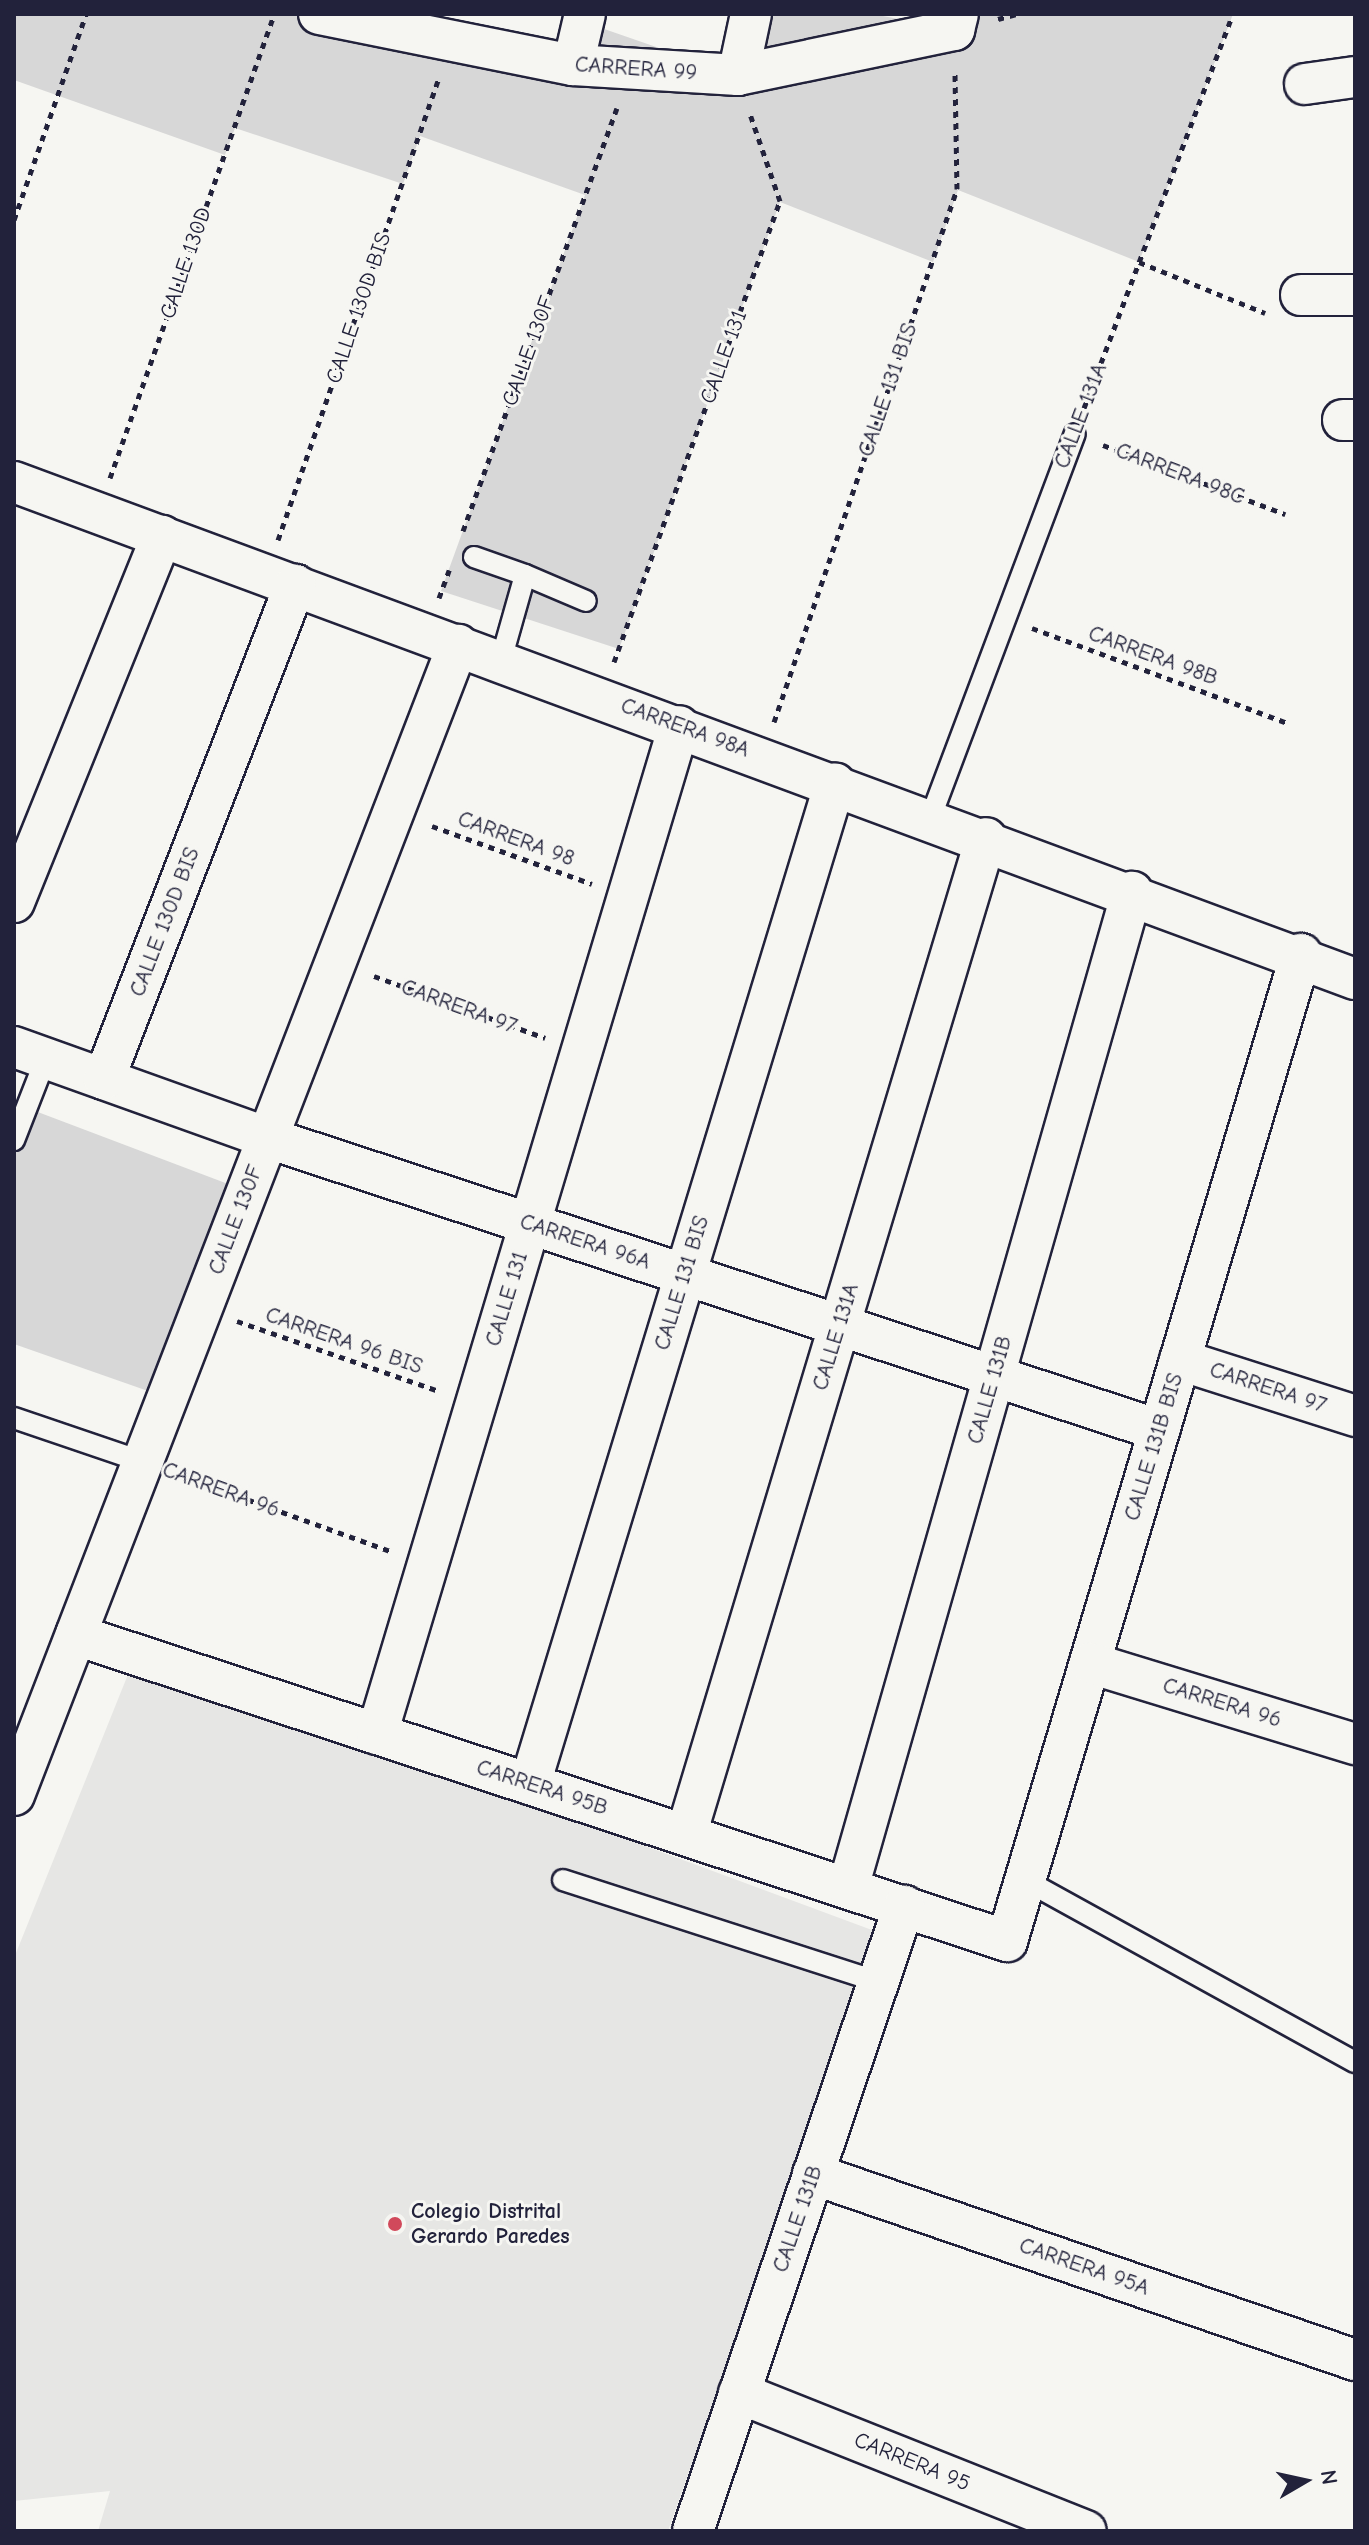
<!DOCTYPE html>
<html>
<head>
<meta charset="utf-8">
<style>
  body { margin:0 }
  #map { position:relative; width:1369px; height:2545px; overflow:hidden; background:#f6f6f2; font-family:"Comic Neue",sans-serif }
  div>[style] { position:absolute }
  .built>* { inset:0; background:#e6e6e4 }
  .green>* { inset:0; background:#d7d7d7 }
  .path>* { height:5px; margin-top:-2.5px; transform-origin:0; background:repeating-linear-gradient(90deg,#22223b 0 6px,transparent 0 12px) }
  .roads { filter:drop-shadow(2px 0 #22223b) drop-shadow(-2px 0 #22223b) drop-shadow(0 2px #22223b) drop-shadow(0 -2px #22223b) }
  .lane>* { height:20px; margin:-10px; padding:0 10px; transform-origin:10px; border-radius:10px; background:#f6f6f2 }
  .street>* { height:40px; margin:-20px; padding:0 20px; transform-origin:20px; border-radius:20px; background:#f6f6f2 }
  .dots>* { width:22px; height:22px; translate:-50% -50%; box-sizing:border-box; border:4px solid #f6f6f2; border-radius:50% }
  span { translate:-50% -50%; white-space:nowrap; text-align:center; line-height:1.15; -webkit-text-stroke:6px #f6f6f2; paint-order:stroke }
  .street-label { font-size:22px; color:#22223b }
  .poi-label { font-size:22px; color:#22223b; font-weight:700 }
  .left { translate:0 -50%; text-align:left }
  .frame { position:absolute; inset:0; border:16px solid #22223b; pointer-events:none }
  .north { position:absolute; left:1265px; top:2441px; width:80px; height:80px; -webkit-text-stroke:6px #f6f6f2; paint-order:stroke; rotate:81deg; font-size:22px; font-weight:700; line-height:32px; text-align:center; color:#22223b }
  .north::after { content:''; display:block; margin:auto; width:28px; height:36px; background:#22223b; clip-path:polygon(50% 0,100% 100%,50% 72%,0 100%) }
</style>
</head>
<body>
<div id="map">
  <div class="built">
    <i style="clip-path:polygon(135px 1657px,880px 1933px,668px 2531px,98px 2531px,110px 2491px,14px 2501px,14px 1958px)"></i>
  </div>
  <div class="green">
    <i style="clip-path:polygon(14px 14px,320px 14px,573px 65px,584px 22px,737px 75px,751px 14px,873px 14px,954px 30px,958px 14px,1233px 14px,1139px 262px,958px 190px,933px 262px,780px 202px,619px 649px,441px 591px,585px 195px,420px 136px,403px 184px,235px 128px,225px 155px,14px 80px)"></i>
    <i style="clip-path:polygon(14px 1103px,236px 1187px,148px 1391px,14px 1344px)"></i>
  </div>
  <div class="path">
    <i style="left:998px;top:19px;width:20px;rotate:-15deg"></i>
    <i style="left:14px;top:220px;width:218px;rotate:-70.7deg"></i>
    <i style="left:1139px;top:262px;width:136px;rotate:22deg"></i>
    <i style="left:1084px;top:408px;width:421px;rotate:-69.3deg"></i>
    <i style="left:1103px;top:445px;width:195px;rotate:20.8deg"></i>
    <i style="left:110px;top:478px;width:492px;rotate:-70.5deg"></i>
    <i style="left:463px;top:531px;width:450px;rotate:-70deg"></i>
    <i style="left:278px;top:540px;width:490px;rotate:-70.8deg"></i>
    <i style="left:439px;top:598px;width:30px;rotate:-70deg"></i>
    <i style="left:1032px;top:628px;width:275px;rotate:20.4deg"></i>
    <i style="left:614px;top:662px;width:490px;rotate:-70.2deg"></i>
    <i style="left:780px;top:201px;width:92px;rotate:-109deg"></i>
    <i style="left:774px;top:722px;width:564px;rotate:-71.05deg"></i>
    <i style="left:957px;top:189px;width:118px;rotate:-91deg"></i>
    <i style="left:432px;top:826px;width:170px;rotate:19.9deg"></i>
    <i style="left:374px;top:976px;width:182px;rotate:19.9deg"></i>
    <i style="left:237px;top:1321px;width:214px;rotate:19.1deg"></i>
    <i style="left:180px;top:1475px;width:226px;rotate:19.9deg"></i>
  </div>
  <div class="roads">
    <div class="lane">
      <i style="left:474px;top:557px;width:54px;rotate:19.4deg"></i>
      <i style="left:501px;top:660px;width:88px;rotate:-74.2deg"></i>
      <i style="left:525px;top:575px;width:66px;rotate:23.1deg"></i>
      <i style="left:930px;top:819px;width:411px;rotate:-69.4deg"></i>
      <i style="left:14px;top:1140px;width:88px;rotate:-68.7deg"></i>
      <i style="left:14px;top:1418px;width:136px;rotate:18.8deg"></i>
      <i style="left:563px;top:1880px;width:331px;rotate:17.9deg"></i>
      <i style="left:1025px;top:1880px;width:377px;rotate:28.9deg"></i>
    </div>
    <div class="street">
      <i style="left:319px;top:14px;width:259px;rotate:11.4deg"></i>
      <i style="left:573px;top:65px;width:165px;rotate:3.5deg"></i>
      <i style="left:738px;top:75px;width:221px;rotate:-11.8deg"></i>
      <i style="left:954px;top:30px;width:16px;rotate:-76deg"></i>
      <i style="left:573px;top:65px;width:52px;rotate:-76.8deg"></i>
      <i style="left:738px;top:75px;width:62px;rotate:-78deg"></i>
      <i style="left:1305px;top:84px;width:50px;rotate:-8deg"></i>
      <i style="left:1301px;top:295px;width:54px"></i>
      <i style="left:1343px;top:420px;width:12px"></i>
      <i style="left:14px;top:482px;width:1430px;rotate:20.34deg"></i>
      <i style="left:14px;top:902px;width:395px;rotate:-68deg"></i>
      <i style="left:14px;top:1047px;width:270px;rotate:19.7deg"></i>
      <i style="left:268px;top:1138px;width:938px;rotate:18.15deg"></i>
      <i style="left:104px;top:1079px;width:530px;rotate:-68.86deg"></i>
      <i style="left:1180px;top:1360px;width:184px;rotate:17.7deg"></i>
      <i style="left:76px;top:1635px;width:980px;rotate:18.19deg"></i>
      <i style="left:1007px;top:1941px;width:1030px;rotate:-73.41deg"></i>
      <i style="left:1090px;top:1663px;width:277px;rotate:17deg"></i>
      <i style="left:377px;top:1734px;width:1052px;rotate:-73.32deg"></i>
      <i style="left:530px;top:1784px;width:1046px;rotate:-73.05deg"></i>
      <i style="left:14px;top:1795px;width:1233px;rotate:-68.89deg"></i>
      <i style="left:686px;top:1835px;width:1041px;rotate:-73.25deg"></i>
      <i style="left:848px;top:1888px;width:1036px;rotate:-74.08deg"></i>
      <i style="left:813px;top:2174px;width:573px;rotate:18.94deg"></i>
      <i style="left:739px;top:2393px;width:373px;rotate:21.7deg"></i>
      <i style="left:693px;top:2531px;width:660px;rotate:-71.35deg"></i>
    </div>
  </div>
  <div class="dots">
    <i style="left:395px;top:2224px;background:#d1495b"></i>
  </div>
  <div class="street-label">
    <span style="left:636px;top:69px;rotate:4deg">CARRERA 99</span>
    <span style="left:186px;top:263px;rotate:-71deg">CALLE 130D</span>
    <span style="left:359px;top:308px;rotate:-71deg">CALLE 130D BIS</span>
    <span style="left:529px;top:351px;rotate:-70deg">CALLE 130F</span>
    <span style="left:724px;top:357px;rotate:-70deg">CALLE 131</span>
    <span style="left:888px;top:390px;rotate:-71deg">CALLE 131 BIS</span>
    <span style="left:1081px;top:416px;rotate:-69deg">CALLE 131A</span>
    <span style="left:1180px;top:474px;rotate:21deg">CARRERA 98C</span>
    <span style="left:1153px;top:656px;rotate:20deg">CARRERA 98B</span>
    <span style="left:685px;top:728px;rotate:20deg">CARRERA 98A</span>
    <span style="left:516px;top:839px;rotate:20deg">CARRERA 98</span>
    <span style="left:165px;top:922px;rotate:-69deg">CALLE 130D BIS</span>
    <span style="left:459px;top:1007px;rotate:20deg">CARRERA 97</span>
    <span style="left:236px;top:1220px;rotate:-69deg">CALLE 130F</span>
    <span style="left:585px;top:1242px;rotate:18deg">CARRERA 96A</span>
    <span style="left:682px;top:1283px;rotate:-73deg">CALLE 131 BIS</span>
    <span style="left:507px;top:1299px;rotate:-73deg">CALLE 131</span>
    <span style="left:836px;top:1337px;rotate:-73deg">CALLE 131A</span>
    <span style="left:344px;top:1341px;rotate:19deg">CARRERA 96 BIS</span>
    <span style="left:1268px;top:1388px;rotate:18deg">CARRERA 97</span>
    <span style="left:990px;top:1390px;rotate:-74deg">CALLE 131B</span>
    <span style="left:1154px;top:1447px;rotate:-73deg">CALLE 131B BIS</span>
    <span style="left:221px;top:1490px;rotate:20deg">CARRERA 96</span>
    <span style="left:1222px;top:1703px;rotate:17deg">CARRERA 96</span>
    <span style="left:542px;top:1788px;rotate:18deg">CARRERA 95B</span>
    <span style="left:798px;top:2219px;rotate:-71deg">CALLE 131B</span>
    <span style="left:1084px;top:2267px;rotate:19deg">CARRERA 95A</span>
    <span style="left:912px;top:2462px;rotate:22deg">CARRERA 95</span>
  </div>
  <div class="poi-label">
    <span class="left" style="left:411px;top:2224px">Colegio Distrital<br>Gerardo Paredes</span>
  </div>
  <div class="frame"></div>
  <div class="north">N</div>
</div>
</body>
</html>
